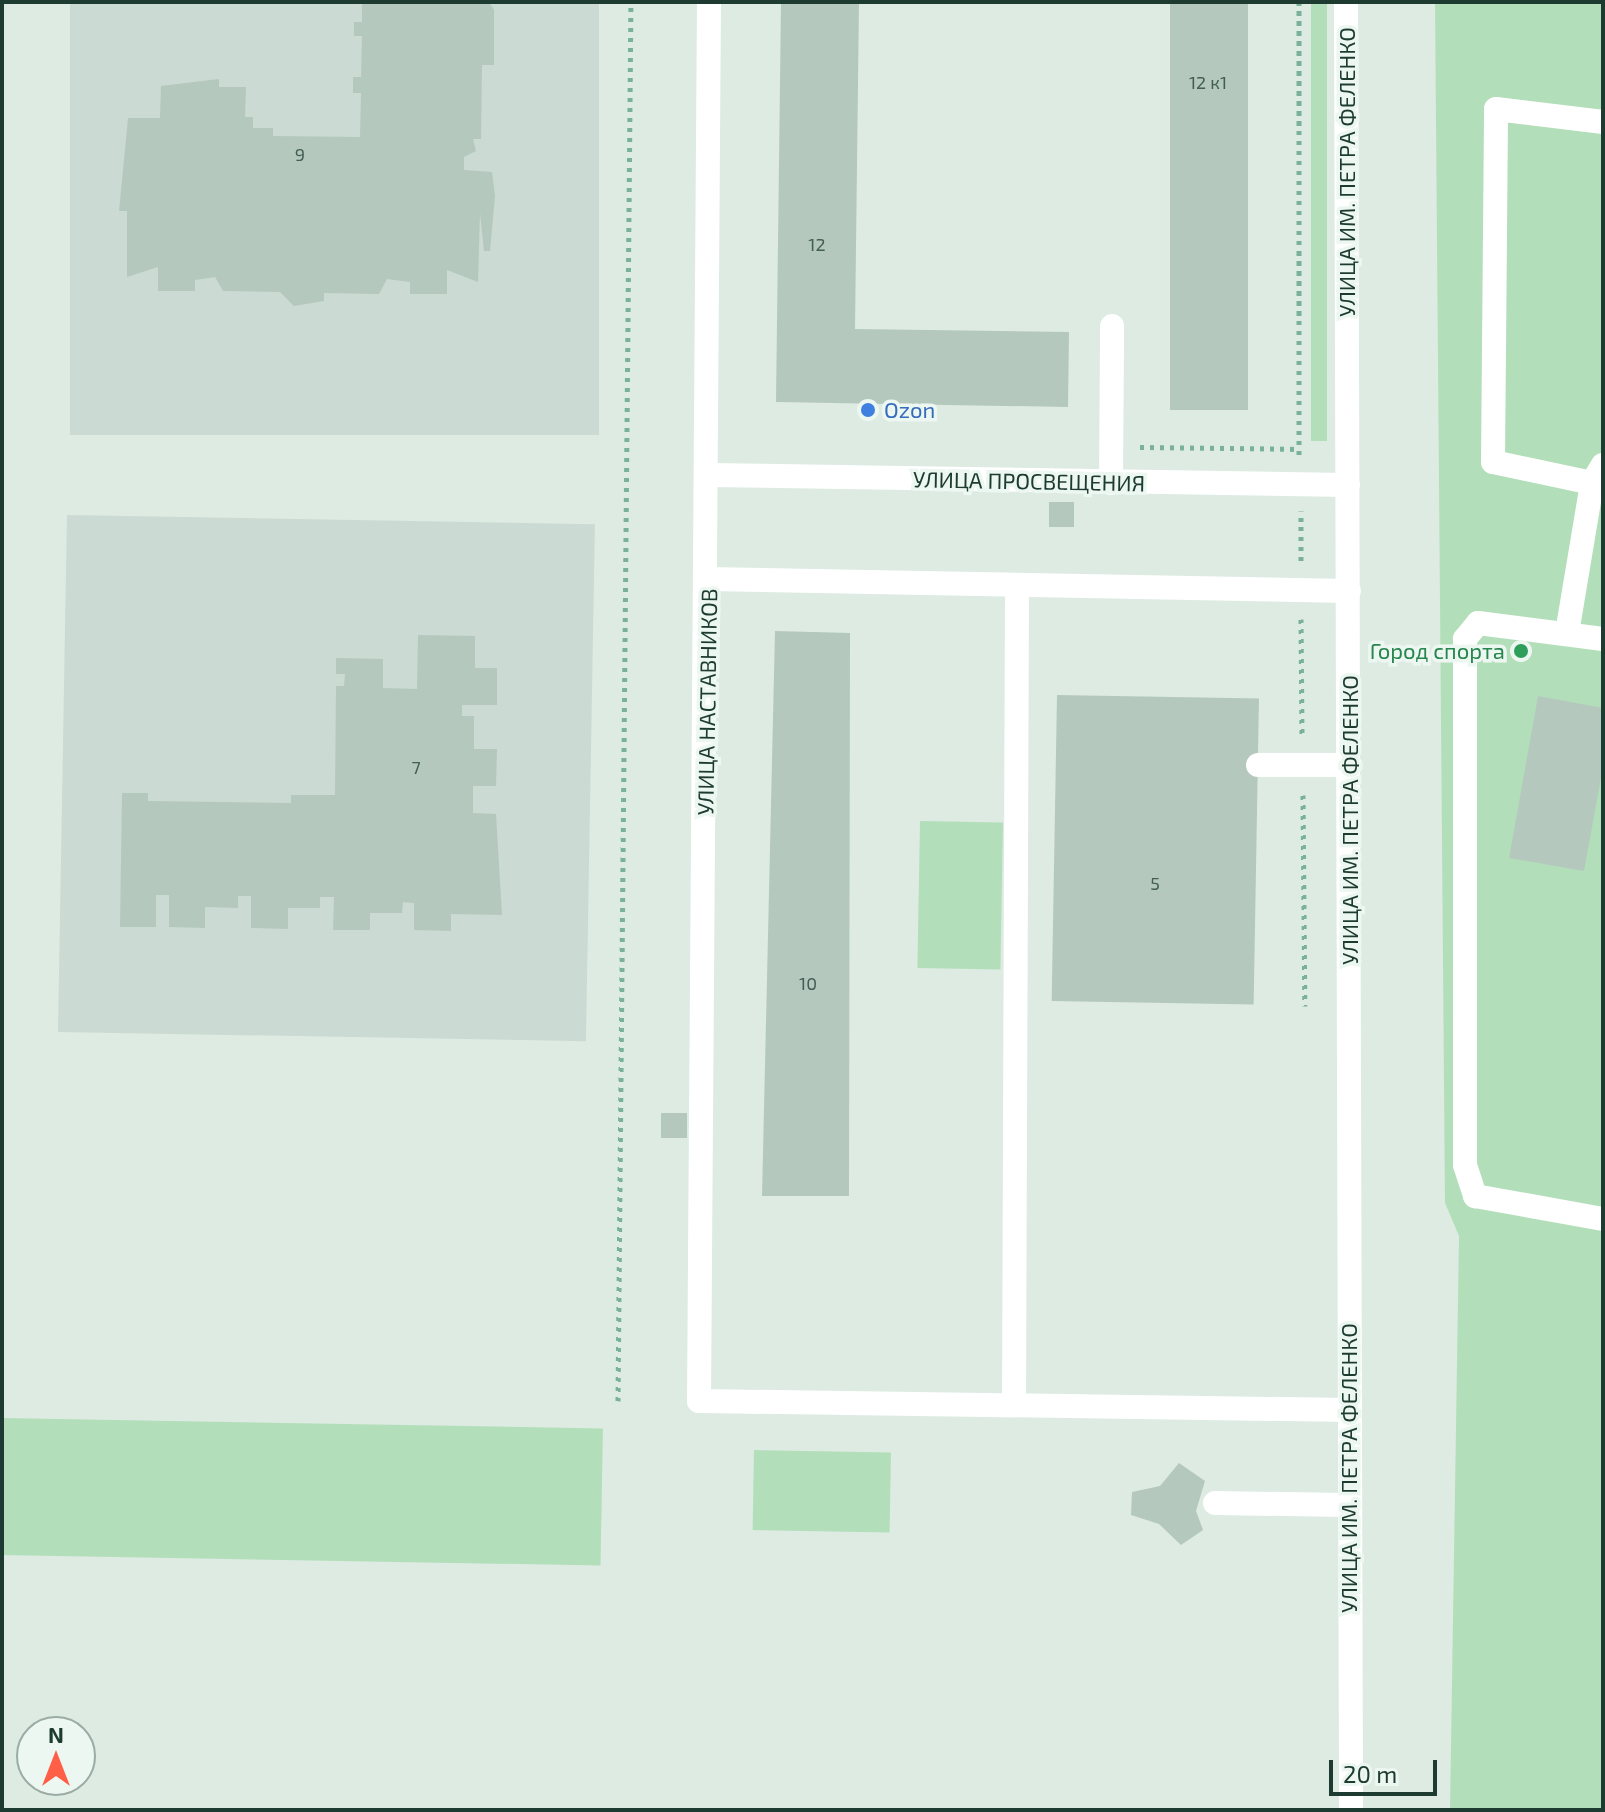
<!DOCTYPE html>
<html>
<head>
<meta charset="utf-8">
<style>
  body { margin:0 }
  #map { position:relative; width:1605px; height:1812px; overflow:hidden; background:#ddebe3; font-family:"Exo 2",sans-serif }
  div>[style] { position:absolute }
  .built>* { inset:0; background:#cbdad2; transform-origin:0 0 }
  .green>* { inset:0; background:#b3deba; transform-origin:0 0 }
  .building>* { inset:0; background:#b5c8be; transform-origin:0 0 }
  .path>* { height:5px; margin-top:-2.5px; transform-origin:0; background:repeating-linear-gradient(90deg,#7ab19a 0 4px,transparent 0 10px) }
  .minor>* { height:24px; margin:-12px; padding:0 12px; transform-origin:12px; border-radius:12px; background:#fff }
  .dots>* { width:22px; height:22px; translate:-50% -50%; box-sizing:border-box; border:4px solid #edf7f1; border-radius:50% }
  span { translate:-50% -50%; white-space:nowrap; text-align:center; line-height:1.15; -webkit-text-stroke:7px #edf7f1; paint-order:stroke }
  .number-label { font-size:18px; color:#435e54 }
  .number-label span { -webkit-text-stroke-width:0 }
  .street-label { font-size:22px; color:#1d3b30 }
  .shop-label { font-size:22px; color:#366cbe }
  .left { translate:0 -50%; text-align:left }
  .leisure-label { font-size:22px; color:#27864d }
  .right { translate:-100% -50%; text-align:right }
  .frame { position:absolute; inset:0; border:4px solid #1d3b30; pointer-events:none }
  .north { position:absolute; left:16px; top:1716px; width:80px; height:80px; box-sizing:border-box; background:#edf7f1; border:2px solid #9aaca4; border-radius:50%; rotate:0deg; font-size:22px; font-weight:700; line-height:32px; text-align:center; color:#1d3b30 }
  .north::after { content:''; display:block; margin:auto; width:28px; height:36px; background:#ff5f47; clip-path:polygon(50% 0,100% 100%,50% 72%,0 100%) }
  .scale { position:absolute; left:1329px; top:1760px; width:108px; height:36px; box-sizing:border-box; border:4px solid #1d3b30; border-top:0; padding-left:10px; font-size:24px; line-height:28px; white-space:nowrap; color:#1d3b30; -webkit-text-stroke:6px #edf7f1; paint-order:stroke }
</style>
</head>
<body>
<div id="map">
  <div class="built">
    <i style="left:70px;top:2px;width:529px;height:433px"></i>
    <i style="left:67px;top:515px;width:528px;height:517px;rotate:1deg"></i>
  </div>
  <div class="green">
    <i style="left:1311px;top:2px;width:16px;height:439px"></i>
    <i style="clip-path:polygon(1435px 2px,1603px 2px,1603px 1810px,1450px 1810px,1459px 1236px,1445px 1203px)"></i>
    <i style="left:920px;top:821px;width:83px;height:147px;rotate:1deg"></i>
    <i style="left:2px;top:1418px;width:601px;height:137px;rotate:1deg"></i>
    <i style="left:754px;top:1450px;width:137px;height:80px;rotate:1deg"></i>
  </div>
  <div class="building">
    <i style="clip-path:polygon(362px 2px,489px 2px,494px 10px,494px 65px,482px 65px,481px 139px,473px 139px,476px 151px,464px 157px,464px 170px,492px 172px,495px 196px,490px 251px,484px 251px,480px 213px,478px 282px,447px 270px,447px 294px,410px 294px,410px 282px,387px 279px,379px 294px,324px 293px,324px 301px,294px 306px,280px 292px,223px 291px,215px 277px,195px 280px,195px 291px,158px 291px,158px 267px,127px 277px,127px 211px,119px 211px,128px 118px,160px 118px,161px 86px,219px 79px,219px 87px,246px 87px,245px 117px,253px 117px,253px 128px,273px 128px,273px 136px,360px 137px,361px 93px,353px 93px,353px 77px,361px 77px,362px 36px,354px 36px,354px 22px,362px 22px)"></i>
    <i style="clip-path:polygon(781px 2px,859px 2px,855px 329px,1069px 332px,1068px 407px,776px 402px)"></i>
    <i style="left:1170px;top:2px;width:78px;height:408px"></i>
    <i style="left:1049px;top:502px;width:25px;height:25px"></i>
    <i style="clip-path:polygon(775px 631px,850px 633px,849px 1196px,762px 1196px)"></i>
    <i style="clip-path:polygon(418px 635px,475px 636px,475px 668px,497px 668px,497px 705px,462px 705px,462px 716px,474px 716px,474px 749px,497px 749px,496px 786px,473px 786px,473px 813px,496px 814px,502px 915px,451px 914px,451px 931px,414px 930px,414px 903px,403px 902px,402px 913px,370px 913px,370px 930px,333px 930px,334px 897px,320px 897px,320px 908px,288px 908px,288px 929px,251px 928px,251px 896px,238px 896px,238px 908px,205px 907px,205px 928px,169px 927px,169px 895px,156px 895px,156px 927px,120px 927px,122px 793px,148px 793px,148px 801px,291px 803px,291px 795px,335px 795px,336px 686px,344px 686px,345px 674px,336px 674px,336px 658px,383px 659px,383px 688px,417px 689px)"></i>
    <i style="left:1057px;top:695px;width:202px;height:306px;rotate:1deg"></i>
    <i style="clip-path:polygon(1538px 696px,1603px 708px,1603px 767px,1584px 871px,1509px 858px)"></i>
    <i style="left:661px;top:1113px;width:26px;height:25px"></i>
    <i style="clip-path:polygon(1179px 1463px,1205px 1481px,1196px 1511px,1203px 1530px,1181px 1545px,1159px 1524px,1131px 1515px,1132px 1492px,1160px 1486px)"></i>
  </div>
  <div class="path">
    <i style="left:1140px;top:447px;width:159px;rotate:0.7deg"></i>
    <i style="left:1299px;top:455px;width:453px;rotate:-90deg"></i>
    <i style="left:1301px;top:561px;width:50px;rotate:-90deg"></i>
    <i style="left:1301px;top:619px;width:118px;rotate:89.5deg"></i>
    <i style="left:1303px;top:795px;width:211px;rotate:89.5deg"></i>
    <i style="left:618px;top:1401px;width:1399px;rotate:-89.47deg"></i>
  </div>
  <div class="minor">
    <i style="left:709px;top:2px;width:1399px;rotate:90.41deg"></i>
    <i style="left:699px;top:1401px;width:650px;rotate:0.79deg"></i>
    <i style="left:1346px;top:2px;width:1808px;rotate:89.84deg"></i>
    <i style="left:709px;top:475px;width:639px;rotate:0.9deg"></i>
    <i style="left:1111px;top:483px;width:157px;rotate:-89.6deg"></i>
    <i style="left:1592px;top:483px;width:101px;rotate:-168deg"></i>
    <i style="left:1493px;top:462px;width:353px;rotate:-89.5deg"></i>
    <i style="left:1496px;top:109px;width:108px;rotate:6.9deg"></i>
    <i style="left:708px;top:579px;width:641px;rotate:1.07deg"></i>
    <i style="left:1567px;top:633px;width:152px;rotate:-80.5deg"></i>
    <i style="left:1592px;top:483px;width:21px;rotate:-59deg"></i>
    <i style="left:1603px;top:639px;width:126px;rotate:-172.7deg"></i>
    <i style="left:1478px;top:623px;width:21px;rotate:129deg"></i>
    <i style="left:1465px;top:639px;width:526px;rotate:90deg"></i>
    <i style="left:1465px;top:1165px;width:33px;rotate:72deg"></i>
    <i style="left:1475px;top:1196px;width:130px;rotate:10.2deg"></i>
    <i style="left:1258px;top:765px;width:92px"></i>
    <i style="left:1014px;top:1405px;width:820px;rotate:-89.79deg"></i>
    <i style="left:1215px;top:1503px;width:134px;rotate:0.9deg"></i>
  </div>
  <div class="dots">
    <i style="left:868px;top:410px;background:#3f7fe0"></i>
    <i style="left:1521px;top:651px;background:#2e9e5b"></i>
  </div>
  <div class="number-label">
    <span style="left:1208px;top:82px">12 к1</span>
    <span style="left:300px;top:154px">9</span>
    <span style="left:817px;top:244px">12</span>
    <span style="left:416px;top:767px">7</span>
    <span style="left:1155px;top:883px">5</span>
    <span style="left:808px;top:983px">10</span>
  </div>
  <div class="street-label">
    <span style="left:1347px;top:172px;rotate:-90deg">УЛИЦА ИМ. ПЕТРА ФЕЛЕНКО</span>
    <span style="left:1029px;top:481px;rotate:1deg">УЛИЦА ПРОСВЕЩЕНИЯ</span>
    <span style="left:707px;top:702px;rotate:-89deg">УЛИЦА НАСТАВНИКОВ</span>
    <span style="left:1350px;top:820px;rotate:-90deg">УЛИЦА ИМ. ПЕТРА ФЕЛЕНКО</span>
    <span style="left:1349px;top:1468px;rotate:-90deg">УЛИЦА ИМ. ПЕТРА ФЕЛЕНКО</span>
  </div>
  <div class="shop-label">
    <span class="left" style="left:884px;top:410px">Ozon</span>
  </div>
  <div class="leisure-label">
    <span class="right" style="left:1505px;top:651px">Город спорта</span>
  </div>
  <div class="frame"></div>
  <div class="north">N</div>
  <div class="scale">20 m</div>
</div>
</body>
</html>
